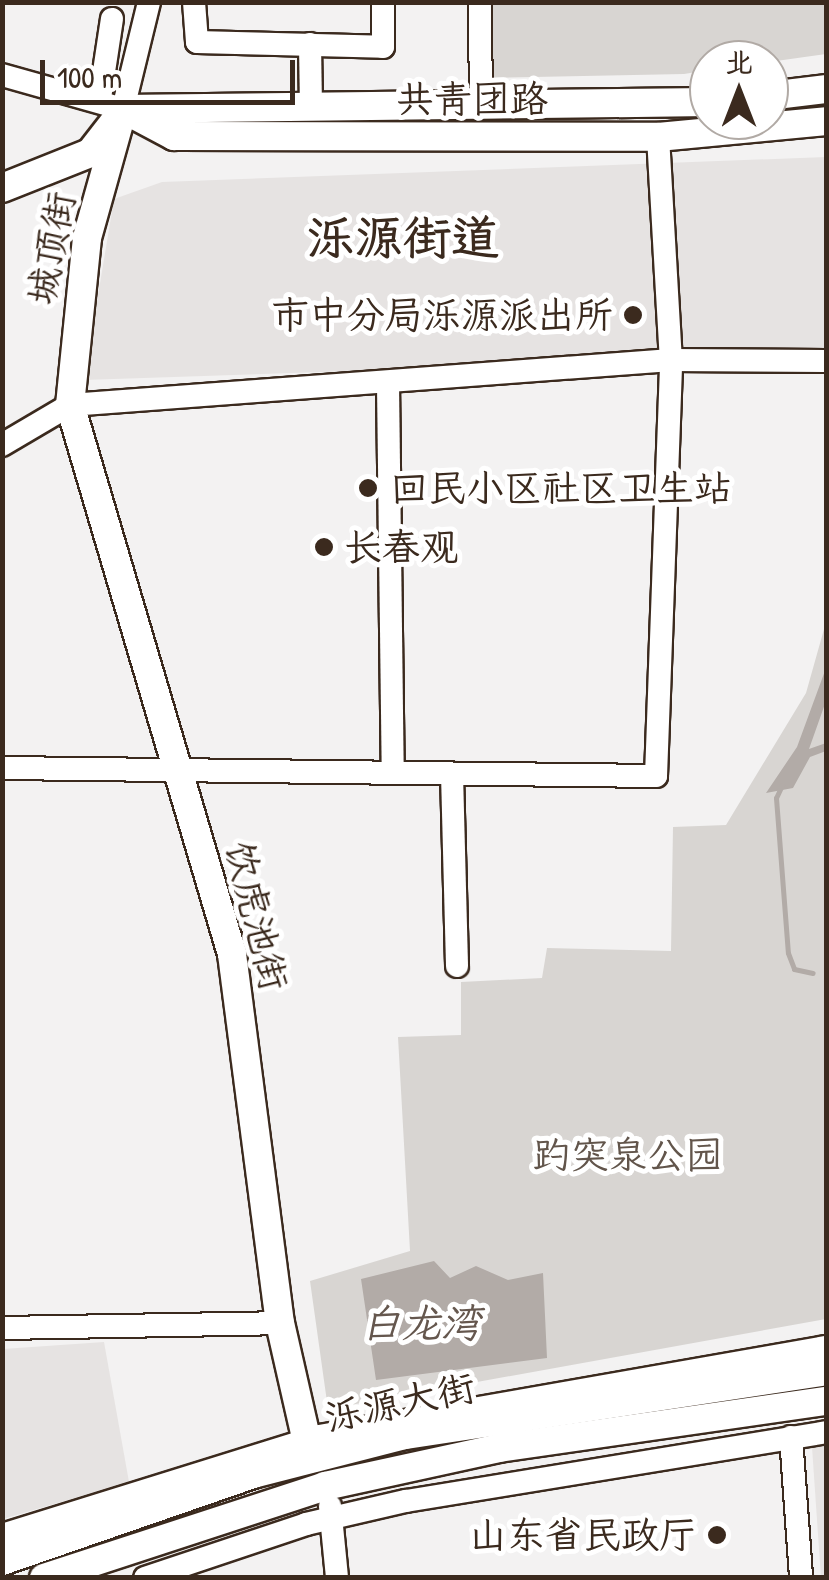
<!DOCTYPE html>
<html>
<head>
<meta charset="utf-8">
<style>
  body { margin:0 }
  #map { position:relative; width:829px; height:1580px; overflow:hidden; background:#f3f2f2; font-family:"Patrick Hand","LXGW WenKai TC",sans-serif }
  div>[style] { position:absolute }
  .built>* { inset:0; background:#e6e3e2 }
  .green>* { inset:0; background:#d8d5d2 }
  .water>* { inset:0; background:#b2aba7 }
  .stream>* { height:5px; margin:-2.5px; padding:0 2.5px; transform-origin:2.5px; border-radius:2.5px; background:#b2aba7 }
  .roads { filter:drop-shadow(2px 0 #3b2a1e) drop-shadow(-2px 0 #3b2a1e) drop-shadow(0 2px #3b2a1e) drop-shadow(0 -2px #3b2a1e) }
  .minor>* { height:22px; margin:-11px; padding:0 11px; transform-origin:11px; border-radius:11px; background:#fff }
  .major>* { height:28px; margin:-14px; padding:0 14px; transform-origin:14px; border-radius:14px; background:#fff }
  .dots>* { width:28px; height:28px; translate:-50% -50%; box-sizing:border-box; border:5px solid #fff; border-radius:50% }
  span { translate:-50% -50%; white-space:nowrap; text-align:center; line-height:1.15; -webkit-text-stroke:10px #fff; paint-order:stroke }
  .street-label { font-size:38px; color:#3b2a1e }
  .poi-label { font-size:38px; color:#3b2a1e }
  .right { translate:-100% -50%; text-align:right }
  .left { translate:0 -50%; text-align:left }
  .park-label { font-size:38px; color:#62554b }
  .water-label { font-size:40px; color:#65574e; font-style:italic }
  .district-label { font-size:48px; color:#3b2a1e; font-weight:700 }
  .frame { position:absolute; inset:0; border:5px solid #3b2a1e; pointer-events:none }
  .north { position:absolute; left:689px; top:40px; width:100px; height:100px; box-sizing:border-box; background:#fff; border:2px solid #b1aaa5; border-radius:50%; rotate:0deg; font-size:28px; font-weight:700; line-height:40px; text-align:center; color:#3b2a1e }
  .north::after { content:''; display:block; margin:auto; width:35px; height:45px; background:#3b2a1e; clip-path:polygon(50% 0,100% 100%,50% 72%,0 100%) }
  .scale { position:absolute; left:40px; top:60px; width:255px; height:45px; box-sizing:border-box; border:5px solid #3b2a1e; border-top:0; padding-left:12px; font-size:30px; line-height:35px; white-space:nowrap; color:#3b2a1e; -webkit-text-stroke:8px #fff; paint-order:stroke }
</style>
</head>
<body>
<div id="map">
  <div class="built">
    <i style="clip-path:polygon(826px 157px,826px 355px,84px 380px,114px 199px,162px 182px)"></i>
    <i style="clip-path:polygon(104px 1342px,129px 1482px,3px 1519px,3px 1349px)"></i>
    <i style="clip-path:polygon(826px 1445px,826px 1577px,821px 1578px,812px 1447px)"></i>
  </div>
  <div class="green">
    <i style="clip-path:polygon(482px 3px,826px 3px,826px 54px,769px 62px,709px 60px,709px 70px,684px 74px,483px 78px)"></i>
    <i style="clip-path:polygon(826px 622px,826px 1319px,328px 1409px,310px 1281px,410px 1251px,398px 1037px,461px 1035px,461px 982px,542px 978px,547px 948px,671px 951px,673px 827px,726px 825px,806px 693px)"></i>
  </div>
  <div class="water">
    <i style="clip-path:polygon(826px 668px,826px 701px,809px 749px,826px 743px,826px 751px,810px 757px,793px 788px,766px 793px,797px 747px)"></i>
    <i style="clip-path:polygon(434px 1261px,450px 1278px,476px 1266px,508px 1280px,543px 1273px,547px 1358px,376px 1380px,361px 1279px)"></i>
  </div>
  <div class="stream">
    <i style="left:782px;top:785px;width:14px;rotate:115deg"></i>
    <i style="left:776px;top:798px;width:155px;rotate:85.6deg"></i>
    <i style="left:788px;top:953px;width:17px;rotate:69deg"></i>
    <i style="left:794px;top:969px;width:19px;rotate:12deg"></i>
  </div>
  <div class="roads">
    <div class="minor">
      <i style="left:194px;top:2px;width:40px;rotate:85.7deg"></i>
      <i style="left:197px;top:42px;width:186px;rotate:1.5deg"></i>
      <i style="left:383px;top:47px;width:45px;rotate:-90deg"></i>
      <i style="left:480px;top:2px;width:105px;rotate:89.5deg"></i>
      <i style="left:310px;top:44px;width:63px;rotate:89.1deg"></i>
      <i style="left:2px;top:75px;width:126px;rotate:15.7deg"></i>
      <i style="left:100px;top:98px;width:80px;rotate:-81.4deg"></i>
      <i style="left:123px;top:109px;width:110px;rotate:-76.3deg"></i>
      <i style="left:388px;top:384px;width:389px;rotate:89.3deg"></i>
      <i style="left:2px;top:445px;width:79px;rotate:-30.5deg"></i>
      <i style="left:70px;top:405px;width:603px;rotate:-4.28deg"></i>
      <i style="left:671px;top:360px;width:155px;rotate:0.4deg"></i>
      <i style="left:2px;top:768px;width:654px;rotate:0.7deg"></i>
      <i style="left:656px;top:776px;width:414px;rotate:-87.9deg"></i>
      <i style="left:671px;top:362px;width:225px;rotate:-93.3deg"></i>
      <i style="left:452px;top:774px;width:192px;rotate:88.5deg"></i>
      <i style="left:2px;top:1328px;width:278px;rotate:-1deg"></i>
      <i style="left:791px;top:1437px;width:141px;rotate:85.9deg"></i>
      <i style="left:330px;top:1506px;width:72px;rotate:84.4deg"></i>
      <i style="left:2px;top:1535px;width:332px;rotate:-17.3deg"></i>
      <i style="left:319px;top:1436px;width:515px;rotate:-9.96deg"></i>
      <i style="left:145px;top:1578px;width:170px;rotate:-18.5deg"></i>
      <i style="left:306px;top:1524px;width:103px;rotate:-13deg"></i>
      <i style="left:406px;top:1501px;width:426px;rotate:-9.3deg"></i>
    </div>
    <div class="major">
      <i style="left:769px;top:96px;width:57px;rotate:-7deg"></i>
      <i style="left:123px;top:109px;width:134px;rotate:105.6deg"></i>
      <i style="left:87px;top:238px;width:168px;rotate:95.8deg"></i>
      <i style="left:70px;top:405px;width:572px;rotate:73.56deg"></i>
      <i style="left:232px;top:954px;width:372px;rotate:82.6deg"></i>
      <i style="left:280px;top:1323px;width:139px;rotate:77.2deg"></i>
      <i style="left:123px;top:109px;width:58px;rotate:27.9deg"></i>
      <i style="left:174px;top:136px;width:484px;rotate:0.1deg"></i>
      <i style="left:658px;top:137px;width:169px;rotate:-5.4deg"></i>
      <i style="left:123px;top:109px;width:586px;rotate:-0.68deg"></i>
      <i style="left:2px;top:188px;width:95px;rotate:-21.7deg"></i>
      <i style="left:90px;top:153px;width:39px;rotate:-52deg"></i>
      <i style="left:2px;top:1561px;width:266px;rotate:-19.1deg"></i>
      <i style="left:253px;top:1474px;width:157px;rotate:-14.4deg"></i>
      <i style="left:405px;top:1435px;width:426px;rotate:-8.6deg"></i>
      <i style="left:44px;top:1578px;width:296px;rotate:-18.1deg"></i>
      <i style="left:325px;top:1486px;width:178px;rotate:-12.3deg"></i>
      <i style="left:499px;top:1448px;width:330px;rotate:-8.2deg"></i>
    </div>
  </div>
  <div class="dots">
    <i style="left:633px;top:315px;background:#3b2a1e"></i>
    <i style="left:368px;top:488px;background:#3b2a1e"></i>
    <i style="left:324px;top:547px;background:#3b2a1e"></i>
    <i style="left:717px;top:1535px;background:#3b2a1e"></i>
  </div>
  <div class="street-label">
    <span style="left:472px;top:99px">共青团路</span>
    <span style="left:51px;top:248px;rotate:-79deg">城顶街</span>
    <span style="left:257px;top:916px;rotate:76deg">饮虎池街</span>
    <span style="left:400px;top:1402px;rotate:-12deg">泺源大街</span>
  </div>
  <div class="poi-label">
    <span class="right" style="left:613px;top:315px">市中分局泺源派出所</span>
    <span class="left" style="left:390px;top:488px">回民小区社区卫生站</span>
    <span class="left" style="left:344px;top:547px">长春观</span>
    <span class="right" style="left:697px;top:1535px">山东省民政厅</span>
  </div>
  <div class="park-label">
    <span style="left:628px;top:1155px">趵突泉公园</span>
  </div>
  <div class="water-label">
    <span style="left:421px;top:1322px">白龙湾</span>
  </div>
  <div class="district-label">
    <span style="left:403px;top:237px">泺源街道</span>
  </div>
  <div class="frame"></div>
  <div class="north">北</div>
  <div class="scale">100 m</div>
</div>
</body>
</html>
